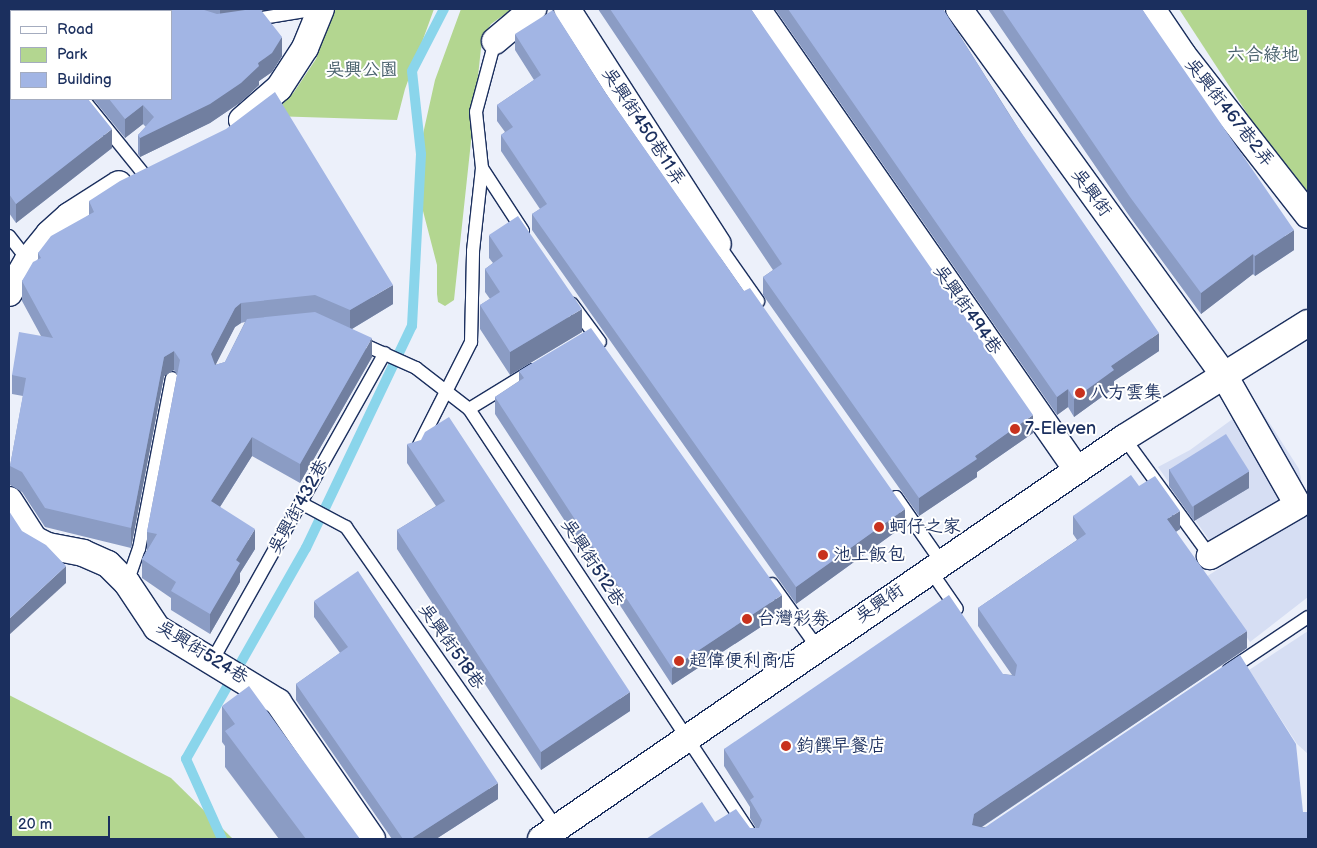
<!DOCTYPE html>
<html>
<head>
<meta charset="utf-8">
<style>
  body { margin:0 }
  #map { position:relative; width:1317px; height:848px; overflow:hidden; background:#ecf0fa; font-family:"Balsamiq Sans","LXGW WenKai TC",sans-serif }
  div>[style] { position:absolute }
  .built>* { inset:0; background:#d6def3 }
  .green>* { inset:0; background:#b3d690 }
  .stream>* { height:10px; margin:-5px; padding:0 5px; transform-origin:5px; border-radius:5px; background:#8ad5eb }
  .roads { filter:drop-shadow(1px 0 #1b2f5e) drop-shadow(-1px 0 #1b2f5e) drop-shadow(0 1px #1b2f5e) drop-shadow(0 -1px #1b2f5e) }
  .lane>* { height:12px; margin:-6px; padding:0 6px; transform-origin:6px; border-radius:6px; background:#fff }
  .street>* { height:26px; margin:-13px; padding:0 13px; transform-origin:13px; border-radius:13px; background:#fff }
  .wall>* { inset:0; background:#8b9cc4 }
  .shaded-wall>* { inset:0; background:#717fa0 }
  .building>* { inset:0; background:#a2b5e4; transform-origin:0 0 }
  .dots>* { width:14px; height:14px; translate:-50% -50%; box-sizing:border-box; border:2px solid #fff; border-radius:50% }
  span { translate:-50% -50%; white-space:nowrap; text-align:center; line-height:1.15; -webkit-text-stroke:4px #fff; paint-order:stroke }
  .park-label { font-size:18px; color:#49616d }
  .street-label { font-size:18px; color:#1b2f5e }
  .poi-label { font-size:18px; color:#1b2f5e }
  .left { translate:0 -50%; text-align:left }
  .frame { position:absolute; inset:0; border:10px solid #1b2f5e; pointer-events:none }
  .legend { position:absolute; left:10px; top:10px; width:162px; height:90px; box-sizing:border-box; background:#fff; border:1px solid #a4acbf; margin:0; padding:6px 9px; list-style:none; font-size:15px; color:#1b2f5e }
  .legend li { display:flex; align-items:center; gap:10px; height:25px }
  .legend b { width:25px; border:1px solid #a4acbf }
  .scale { position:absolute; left:10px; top:816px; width:100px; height:22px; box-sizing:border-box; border:2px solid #1b2f5e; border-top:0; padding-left:6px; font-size:15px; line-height:18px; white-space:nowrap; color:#1b2f5e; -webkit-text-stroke:4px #fff; paint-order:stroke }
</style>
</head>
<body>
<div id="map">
  <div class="built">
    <i style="clip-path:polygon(1256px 402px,1299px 469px,1308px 515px,1308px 597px,1250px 642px,1206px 577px,1226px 564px,1158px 467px,1190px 450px)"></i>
    <i style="clip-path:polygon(1308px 631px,1308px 754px,1297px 744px,1249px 670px)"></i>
  </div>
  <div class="green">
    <i style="clip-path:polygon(9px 9px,77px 9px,11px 11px,9px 76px)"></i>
    <i style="clip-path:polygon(334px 9px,434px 9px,405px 89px,397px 120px,271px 116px,294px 92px,316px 59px)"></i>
    <i style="clip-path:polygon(461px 9px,512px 9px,491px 24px,482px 39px,454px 300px,445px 306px,438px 302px,437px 294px,437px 265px,423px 211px,419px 152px,435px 80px)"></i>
    <i style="clip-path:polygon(1179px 9px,1308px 9px,1308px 207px)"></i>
    <i style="clip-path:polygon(9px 695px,171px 778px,233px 839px,9px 839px)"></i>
  </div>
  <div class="stream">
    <i style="left:222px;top:839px;width:88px;rotate:-114.2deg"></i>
    <i style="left:186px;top:759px;width:243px;rotate:-60.4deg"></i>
    <i style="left:306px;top:548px;width:246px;rotate:-64.5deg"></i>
    <i style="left:412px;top:326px;width:172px;rotate:-87deg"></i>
    <i style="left:421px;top:154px;width:83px;rotate:-96.2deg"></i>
    <i style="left:412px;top:71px;width:70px;rotate:-62.7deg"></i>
  </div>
  <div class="roads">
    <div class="lane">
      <i style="left:250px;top:20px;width:68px;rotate:-9.3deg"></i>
      <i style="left:495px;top:41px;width:73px;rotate:105deg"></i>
      <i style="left:476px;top:112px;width:56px;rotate:83.9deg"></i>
      <i style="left:482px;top:168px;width:75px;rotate:56.9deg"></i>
      <i style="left:83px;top:99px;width:95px;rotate:51deg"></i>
      <i style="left:9px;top:236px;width:31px;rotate:52deg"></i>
      <i style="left:718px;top:244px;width:70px;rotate:54.9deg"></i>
      <i style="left:572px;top:304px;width:47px;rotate:53.6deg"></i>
      <i style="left:358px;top:342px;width:64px;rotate:24.1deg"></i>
      <i style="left:416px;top:368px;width:67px;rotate:37.7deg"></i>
      <i style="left:469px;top:409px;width:516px;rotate:56.46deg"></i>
      <i style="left:469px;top:409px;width:75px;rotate:-31.4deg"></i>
      <i style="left:1124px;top:438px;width:146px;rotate:53.9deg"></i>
      <i style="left:418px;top:447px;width:118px;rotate:-63.2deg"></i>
      <i style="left:471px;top:342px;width:91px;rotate:-88.7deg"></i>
      <i style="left:473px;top:251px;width:83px;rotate:-83.8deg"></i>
      <i style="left:896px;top:497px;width:80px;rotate:55.1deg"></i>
      <i style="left:301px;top:503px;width:51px;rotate:28.1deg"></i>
      <i style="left:346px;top:527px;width:368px;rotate:55deg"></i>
      <i style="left:930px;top:570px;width:47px;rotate:55.3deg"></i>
      <i style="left:127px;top:583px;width:36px;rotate:-71deg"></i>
      <i style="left:139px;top:549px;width:174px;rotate:-79.1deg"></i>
      <i style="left:772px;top:584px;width:77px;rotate:54.5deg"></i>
      <i style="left:212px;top:661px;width:353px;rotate:-60.7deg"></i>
      <i style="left:1229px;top:670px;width:95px;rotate:-33.9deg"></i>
    </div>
    <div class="street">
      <i style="left:567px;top:9px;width:279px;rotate:57.3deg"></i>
      <i style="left:757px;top:9px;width:561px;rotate:55.23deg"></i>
      <i style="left:959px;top:9px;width:454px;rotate:54.1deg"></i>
      <i style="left:1225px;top:377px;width:147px;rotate:60.3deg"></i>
      <i style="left:1298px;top:505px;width:102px;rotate:149.9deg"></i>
      <i style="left:1152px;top:9px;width:55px;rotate:56deg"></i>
      <i style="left:1183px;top:55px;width:203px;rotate:52deg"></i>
      <i style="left:495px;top:41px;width:50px;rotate:-40.1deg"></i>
      <i style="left:242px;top:120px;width:49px;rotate:-40.9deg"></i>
      <i style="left:279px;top:88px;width:48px;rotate:-57deg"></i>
      <i style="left:305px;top:48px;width:42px;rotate:-67.7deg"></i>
      <i style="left:9px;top:293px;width:38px;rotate:-60deg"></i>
      <i style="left:28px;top:260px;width:33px;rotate:-51deg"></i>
      <i style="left:49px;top:234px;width:27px;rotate:-42deg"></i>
      <i style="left:69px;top:216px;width:59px;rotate:-32.6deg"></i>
      <i style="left:9px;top:500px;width:46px;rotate:57.3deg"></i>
      <i style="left:34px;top:539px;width:16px;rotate:27deg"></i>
      <i style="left:48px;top:546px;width:36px;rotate:11deg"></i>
      <i style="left:83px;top:553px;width:27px;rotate:24deg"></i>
      <i style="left:108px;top:564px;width:27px;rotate:45deg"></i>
      <i style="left:127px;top:583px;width:54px;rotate:56.3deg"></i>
      <i style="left:157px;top:628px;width:142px;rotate:31.4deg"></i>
      <i style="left:278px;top:702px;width:166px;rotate:55.5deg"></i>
      <i style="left:541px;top:839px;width:708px;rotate:-34.52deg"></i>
      <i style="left:1124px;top:438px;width:217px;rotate:-32deg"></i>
    </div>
  </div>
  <div class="wall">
    <i style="clip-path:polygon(95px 9px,260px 9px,282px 56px,272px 72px,259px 81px,259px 85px,241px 102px,210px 123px,140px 157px,138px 154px,138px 135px,146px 127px,143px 124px,125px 138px,93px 99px,171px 99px,171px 11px,97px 11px)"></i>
    <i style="clip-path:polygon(598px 9px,751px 9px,1033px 433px,977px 472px,977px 477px,919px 516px,763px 295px,763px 277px,773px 270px)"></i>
    <i style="clip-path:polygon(775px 9px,943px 9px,1159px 351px,1114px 381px,1114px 388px,1074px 417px,1068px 407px,1057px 415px)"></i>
    <i style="clip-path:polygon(988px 9px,1142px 9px,1294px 250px,1255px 276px,1253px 274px,1201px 314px,1130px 217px)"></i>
    <i style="clip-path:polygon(515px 34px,607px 95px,905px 525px,796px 604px,532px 230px,532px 214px,540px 209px,501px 151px,501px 135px,505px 132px,497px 121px,497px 105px,534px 80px,515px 50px)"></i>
    <i style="clip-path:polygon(9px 97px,112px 148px,16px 223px,9px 213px)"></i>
    <i style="clip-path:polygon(evenodd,89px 201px,393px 304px,352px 329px,372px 357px,300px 483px,252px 456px,220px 507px,255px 549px,240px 573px,240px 582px,210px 634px,171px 610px,171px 598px,142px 578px,142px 559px,147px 550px,147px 532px,177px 375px,174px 370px,164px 376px,131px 548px,45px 527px,22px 492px,10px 485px,10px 466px,23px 396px,12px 394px,12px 375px,41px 336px,22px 301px,22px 281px,38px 259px,38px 253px,89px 215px,89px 201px,245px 322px,225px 362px,215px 365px,235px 327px,241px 323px,245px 322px)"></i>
    <i style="clip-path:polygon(489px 235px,582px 332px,510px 375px,480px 329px,480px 305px,490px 299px,485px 292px,485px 269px,493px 263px,489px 258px)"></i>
    <i style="clip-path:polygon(519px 371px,782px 613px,672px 685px,495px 414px,495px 397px,519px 381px)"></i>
    <i style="clip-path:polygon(407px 444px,630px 711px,541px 770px,397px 549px,397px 530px,436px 506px,407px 463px)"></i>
    <i style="clip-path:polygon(1169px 469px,1249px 488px,1194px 521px,1169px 486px)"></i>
    <i style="clip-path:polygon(1139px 486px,1180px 529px,1176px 532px,1247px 648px,982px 827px,1303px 812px,1308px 839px,646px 839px,715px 822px,750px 828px,756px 828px,750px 818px,750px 807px,724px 766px,724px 749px,1003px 674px,1012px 675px,978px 626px,978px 608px,1077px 540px,1073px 534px,1073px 516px)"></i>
    <i style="clip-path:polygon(314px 601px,498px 799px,436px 839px,392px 839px,296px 700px,296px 684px,340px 653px,314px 617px)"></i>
    <i style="clip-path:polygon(222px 706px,360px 839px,279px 839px,225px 767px,225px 746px,222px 742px)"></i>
  </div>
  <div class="shaded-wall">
    <i style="clip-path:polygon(220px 9px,258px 9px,220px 17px)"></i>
    <i style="clip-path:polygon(282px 37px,282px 56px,272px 72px,259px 81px,259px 85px,241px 102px,210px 123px,140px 157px,140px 138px,258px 63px)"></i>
    <i style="clip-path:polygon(143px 105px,143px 124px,125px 138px,125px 119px)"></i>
    <i style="clip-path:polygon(112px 129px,112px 148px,16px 223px,16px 204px)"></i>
    <i style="clip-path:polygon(1294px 230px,1294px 250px,1255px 276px,1255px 256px)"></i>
    <i style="clip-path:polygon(1253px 254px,1253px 274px,1201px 314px,1201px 293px)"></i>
    <i style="clip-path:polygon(393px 285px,393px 304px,350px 330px,350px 310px)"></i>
    <i style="clip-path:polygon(241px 303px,241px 323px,235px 327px,211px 374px,211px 354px,235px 308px)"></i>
    <i style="clip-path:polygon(582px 309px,582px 332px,510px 375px,510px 352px)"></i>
    <i style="clip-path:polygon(1159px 333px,1159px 351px,1114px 381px,1114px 388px,1074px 417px,1074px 399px,1111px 366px)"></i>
    <i style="clip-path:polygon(372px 338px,372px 357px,300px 483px,300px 464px)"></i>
    <i style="clip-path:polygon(174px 351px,174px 370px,164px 376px,131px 548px,131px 528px,164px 357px)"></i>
    <i style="clip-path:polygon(1068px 389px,1068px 407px,1057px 415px,1057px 397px)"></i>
    <i style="clip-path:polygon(1033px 415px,1033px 433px,977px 472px,977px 477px,919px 516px,919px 498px,975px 456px)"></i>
    <i style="clip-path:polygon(252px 437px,252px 456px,211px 521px,211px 501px)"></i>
    <i style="clip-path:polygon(1249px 471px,1249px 488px,1194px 521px,1194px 504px)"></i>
    <i style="clip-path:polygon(905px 509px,905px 525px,796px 604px,796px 587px)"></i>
    <i style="clip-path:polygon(1180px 511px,1180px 529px,1167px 537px,1167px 519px)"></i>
    <i style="clip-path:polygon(255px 529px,255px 549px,240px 573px,240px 582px,210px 634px,210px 614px,236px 560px)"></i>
    <i style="clip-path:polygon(66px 566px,66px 583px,9px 635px,9px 619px)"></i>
    <i style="clip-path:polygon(782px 595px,782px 613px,672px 685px,672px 668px)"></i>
    <i style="clip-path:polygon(1247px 631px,1247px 648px,974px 832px,972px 825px,974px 814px)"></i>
    <i style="clip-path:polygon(630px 692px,630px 711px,541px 770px,541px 752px)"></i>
    <i style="clip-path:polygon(498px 783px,498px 799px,436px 839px,411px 839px)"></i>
  </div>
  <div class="building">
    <i style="clip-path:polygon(109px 9px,201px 9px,217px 14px,252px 9px,260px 9px,282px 37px,272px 53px,258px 63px,259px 66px,241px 83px,210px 104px,140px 138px,138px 135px,154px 117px,143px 105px,125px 119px,109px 99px,171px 99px,171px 11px,111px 11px)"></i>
    <i style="clip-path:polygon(610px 9px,751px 9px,1033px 415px,975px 456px,977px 459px,919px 498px,763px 277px,782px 264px)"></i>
    <i style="clip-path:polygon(788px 9px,943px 9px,1012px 119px,1159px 333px,1111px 366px,1114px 370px,1074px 399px,1068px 389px,1057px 397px)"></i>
    <i style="clip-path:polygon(1002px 9px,1142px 9px,1294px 230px,1255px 256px,1253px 254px,1201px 293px,1130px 197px)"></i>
    <i style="clip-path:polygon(553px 10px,607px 95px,744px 291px,750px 288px,905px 509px,796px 587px,532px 214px,547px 204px,501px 135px,513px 127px,497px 105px,541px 75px,515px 34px)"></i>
    <i style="clip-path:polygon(275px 92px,393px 285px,350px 310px,315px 295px,241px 303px,235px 308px,211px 354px,215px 365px,225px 362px,247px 319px,315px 312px,372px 338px,300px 464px,252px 437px,211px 501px,255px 529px,236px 560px,240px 563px,210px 614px,171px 591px,176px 582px,142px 559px,157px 534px,147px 532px,180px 360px,174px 351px,164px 357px,131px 528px,45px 508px,22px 472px,10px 466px,26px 378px,12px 375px,19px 332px,53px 338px,22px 281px,33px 262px,41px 258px,38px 253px,51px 236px,94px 212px,89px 201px,120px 181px,226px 129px)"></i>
    <i style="clip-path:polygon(11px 95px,11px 99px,88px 99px,112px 129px,16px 204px,9px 194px,9px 97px)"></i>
    <i style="clip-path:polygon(518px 216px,582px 309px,510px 352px,480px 305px,500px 292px,485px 269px,503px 256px,489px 235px)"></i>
    <i style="clip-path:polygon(591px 328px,782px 595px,672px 668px,495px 397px,524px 378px,519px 371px)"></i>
    <i style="clip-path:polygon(449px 417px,630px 692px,541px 752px,397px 530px,445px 501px,407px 444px,421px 440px,425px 432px)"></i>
    <i style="left:1226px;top:434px;width:44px;height:67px;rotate:58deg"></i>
    <i style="clip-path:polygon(1131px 475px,1139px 486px,1155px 476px,1180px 511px,1167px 519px,1247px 631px,974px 814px,972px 825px,984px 828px,1240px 655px,1296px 744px,1303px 812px,1308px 812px,1308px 839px,646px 839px,702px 802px,715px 822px,736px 809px,750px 828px,759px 828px,762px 820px,750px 800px,754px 797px,724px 749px,949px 595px,1003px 674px,1015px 676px,1017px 665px,978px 608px,1086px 534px,1073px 516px)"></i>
    <i style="clip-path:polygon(9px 511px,22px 531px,46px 545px,66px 566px,9px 619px)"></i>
    <i style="clip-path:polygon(358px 571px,498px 783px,411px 839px,403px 839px,296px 684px,348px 647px,314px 601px)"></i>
    <i style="clip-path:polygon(249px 686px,360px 839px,306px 839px,225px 731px,235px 724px,222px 706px)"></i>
  </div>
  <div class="dots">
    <i style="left:1080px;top:393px;background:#c8321e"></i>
    <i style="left:1015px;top:429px;background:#c8321e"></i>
    <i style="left:879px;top:527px;background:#c8321e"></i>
    <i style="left:823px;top:555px;background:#c8321e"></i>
    <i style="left:747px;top:619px;background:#c8321e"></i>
    <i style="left:679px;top:661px;background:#c8321e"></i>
    <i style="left:786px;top:746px;background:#c8321e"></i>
  </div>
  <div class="park-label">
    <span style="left:1263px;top:55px">六合綠地</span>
    <span style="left:362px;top:70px">吳興公園</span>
  </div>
  <div class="street-label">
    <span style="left:1229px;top:113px;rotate:52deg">吳興街467巷2弄</span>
    <span style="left:643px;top:127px;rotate:57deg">吳興街450巷11弄</span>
    <span style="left:1091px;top:193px;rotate:54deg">吳興街</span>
    <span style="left:967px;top:310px;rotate:55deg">吳興街494巷</span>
    <span style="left:299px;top:507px;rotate:-61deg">吳興街432巷</span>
    <span style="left:592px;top:563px;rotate:57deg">吳興街512巷</span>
    <span style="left:880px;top:604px;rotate:-34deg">吳興街</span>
    <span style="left:451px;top:647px;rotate:55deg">吳興街518巷</span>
    <span style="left:202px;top:653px;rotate:32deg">吳興街524巷</span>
  </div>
  <div class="poi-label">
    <span class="left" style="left:1090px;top:393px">八方雲集</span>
    <span class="left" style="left:1025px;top:429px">7-Eleven</span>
    <span class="left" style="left:889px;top:527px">蚵仔之家</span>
    <span class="left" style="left:833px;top:555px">池上飯包</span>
    <span class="left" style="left:757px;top:619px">台灣彩劵</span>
    <span class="left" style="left:689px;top:661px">超偉便利商店</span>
    <span class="left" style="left:796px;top:746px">鈞饌早餐店</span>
  </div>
  <div class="frame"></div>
  <ul class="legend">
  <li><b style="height:6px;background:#fff"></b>Road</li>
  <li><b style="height:14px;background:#b3d690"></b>Park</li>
  <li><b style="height:14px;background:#a2b5e4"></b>Building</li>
  </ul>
  <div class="scale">20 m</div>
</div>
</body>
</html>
